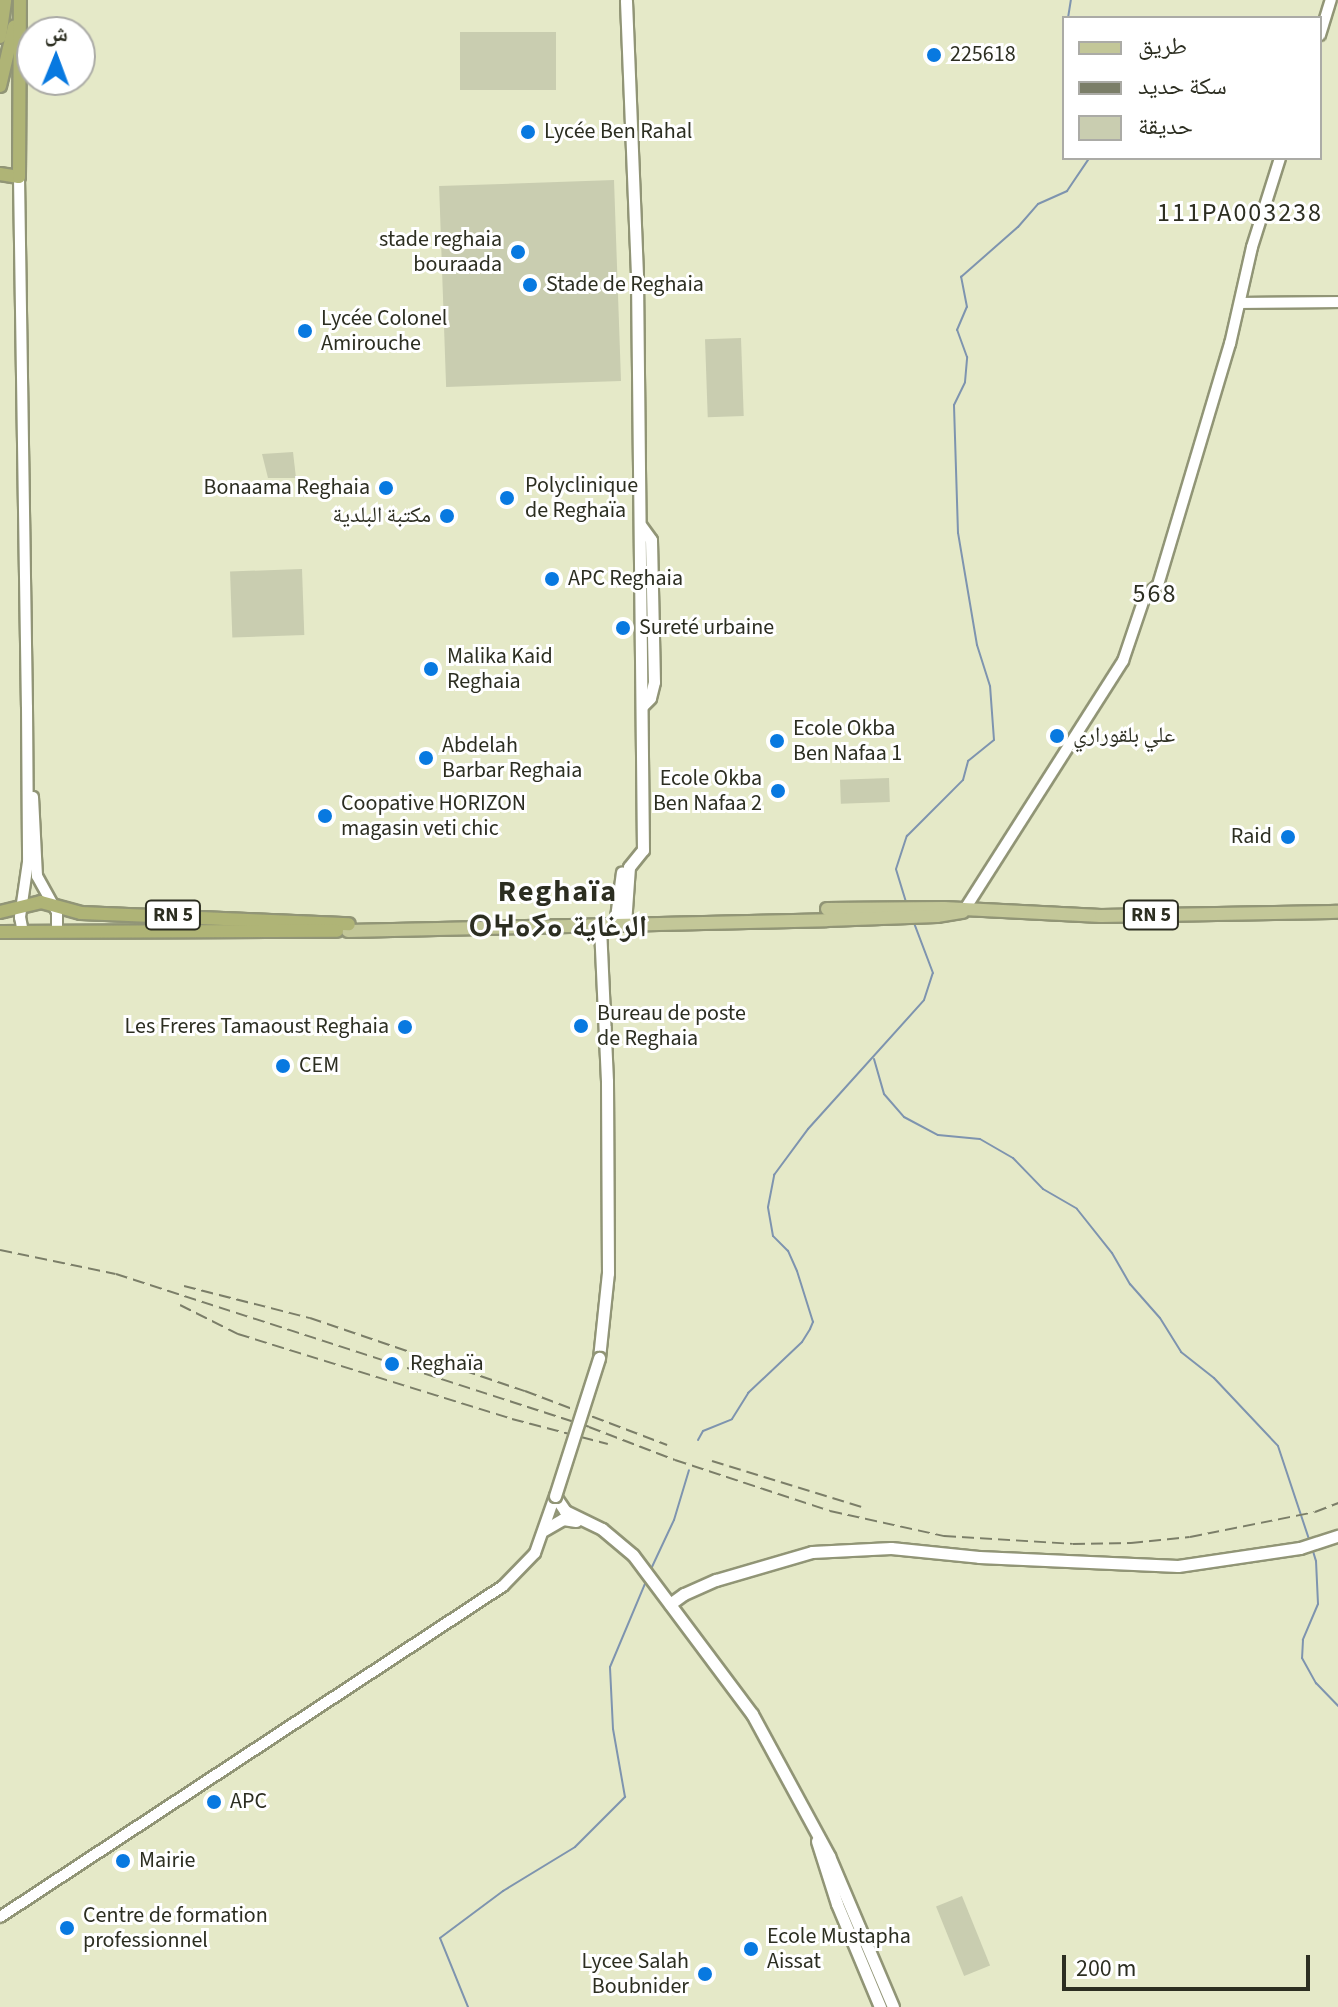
<!DOCTYPE html>
<html>
<head>
<meta charset="utf-8">
<style>
  body { margin:0 }
  #map { position:relative; width:1338px; height:2007px; overflow:hidden; background:#e5e9c8; font-family:"Source Sans 3","Noto Naskh Arabic","Noto Sans Tifinagh",sans-serif }
  div>[style] { position:absolute }
  .green>* { inset:0; background:#c9cdb0; transform-origin:0 0 }
  .stream>* { height:2px; margin:-1px; padding:0 1px; transform-origin:1px; border-radius:1px; background:#7e94af }
  .roads { filter:drop-shadow(2px 0 #919576) drop-shadow(-2px 0 #919576) drop-shadow(0 2px #919576) drop-shadow(0 -2px #919576) }
  .tertiary>* { height:10px; margin:-5px; padding:0 5px; transform-origin:5px; border-radius:5px; background:#fff }
  .secondary>* { height:11px; margin:-5.5px; padding:0 5.5px; transform-origin:5.5px; border-radius:5.5px; background:#fff }
  .primary>* { height:12px; margin:-6px; padding:0 6px; transform-origin:6px; border-radius:6px; background:#c3c798 }
  .trunk>* { height:12px; margin:-6px; padding:0 6px; transform-origin:6px; border-radius:6px; background:#afb476 }
  .rail>* { height:2px; margin-top:-1px; transform-origin:0; background:repeating-linear-gradient(90deg,#7b7e68 0 12px,transparent 0 18px) }
  .bridges { filter:drop-shadow(2px 0 #919576) drop-shadow(-2px 0 #919576) drop-shadow(0 2px #919576) drop-shadow(0 -2px #919576) }
  .secondary-bridge>* { height:11px; margin:-5.5px; padding:0 5.5px; transform-origin:5.5px; border-radius:5.5px; background:#fff }
  .dots>* { width:22px; height:22px; translate:-50% -50%; box-sizing:border-box; border:4px solid #fff; border-radius:50% }
  span { translate:-50% -50%; white-space:nowrap; text-align:center; line-height:1.15; -webkit-text-stroke:6px #fff; paint-order:stroke }
  .shield-label span { padding:2px 6px; background:#fff; border:2px solid; border-radius:6px; -webkit-text-stroke-width:0 }
  .shield-label { font-size:20px; color:#2c2e21; font-weight:700 }
  .poi-label { font-size:22px; color:#2c2e21 }
  .left { translate:0 -50%; text-align:left }
  .right { translate:-100% -50%; text-align:right }
  .quarter-label { font-size:26px; color:#2c2e21; letter-spacing:2px }
  .district-label { font-size:30px; color:#2c2e21; font-weight:700; letter-spacing:2px }
  .legend { position:absolute; left:1062px; top:16px; width:260px; height:144px; box-sizing:border-box; background:#fff; border:2px solid #ababa6; margin:0; padding:10px 14px; list-style:none; font-size:24px; color:#2c2e21 }
  .legend li { display:flex; align-items:center; gap:16px; height:40px }
  .legend b { width:40px; border:2px solid #ababa6 }
  .north { position:absolute; left:16px; top:16px; width:80px; height:80px; box-sizing:border-box; background:#fff; border:2px solid #ababa6; border-radius:50%; rotate:1deg; font-size:22px; font-weight:700; line-height:32px; text-align:center; color:#2c2e21 }
  .north::after { content:''; display:block; margin:auto; width:28px; height:36px; background:#0879e0; clip-path:polygon(50% 0,100% 100%,50% 72%,0 100%) }
  .scale { position:absolute; left:1062px; top:1955px; width:248px; height:36px; box-sizing:border-box; border:4px solid #2c2e21; border-top:0; padding-left:10px; font-size:24px; line-height:28px; white-space:nowrap; color:#2c2e21; -webkit-text-stroke:6px #fff; paint-order:stroke }
</style>
</head>
<body>
<div id="map">
  <div class="green">
    <i style="left:460px;top:32px;width:96px;height:58px"></i>
    <i style="left:614px;top:180px;width:201px;height:175px;rotate:88deg"></i>
    <i style="left:741px;top:338px;width:78px;height:36px;rotate:88deg"></i>
    <i style="clip-path:polygon(293px 452px,296px 478px,268px 478px,262px 454px)"></i>
    <i style="left:302px;top:569px;width:66px;height:72px;rotate:88deg"></i>
    <i style="left:889px;top:778px;width:24px;height:49px;rotate:88deg"></i>
    <i style="left:962px;top:1896px;width:75px;height:28px;rotate:68deg"></i>
  </div>
  <div class="stream">
    <i style="left:1068px;top:18px;width:18px;rotate:-81deg"></i>
    <i style="left:906px;top:902px;width:34px;rotate:-107deg"></i>
    <i style="left:896px;top:869px;width:35px;rotate:-72deg"></i>
    <i style="left:907px;top:836px;width:79px;rotate:-45deg"></i>
    <i style="left:963px;top:780px;width:20px;rotate:-75deg"></i>
    <i style="left:968px;top:761px;width:33px;rotate:-39deg"></i>
    <i style="left:994px;top:740px;width:54px;rotate:-94.2deg"></i>
    <i style="left:990px;top:686px;width:43px;rotate:-107.6deg"></i>
    <i style="left:977px;top:645px;width:114px;rotate:-99.6deg"></i>
    <i style="left:958px;top:533px;width:128px;rotate:-91.8deg"></i>
    <i style="left:954px;top:405px;width:25px;rotate:-64deg"></i>
    <i style="left:965px;top:382px;width:25px;rotate:-85deg"></i>
    <i style="left:967px;top:357px;width:29px;rotate:-110deg"></i>
    <i style="left:957px;top:330px;width:25px;rotate:-67deg"></i>
    <i style="left:967px;top:307px;width:31px;rotate:-101deg"></i>
    <i style="left:961px;top:277px;width:76px;rotate:-41.3deg"></i>
    <i style="left:1018px;top:227px;width:30px;rotate:-49deg"></i>
    <i style="left:1038px;top:204px;width:32px;rotate:-24deg"></i>
    <i style="left:1067px;top:191px;width:40px;rotate:-56deg"></i>
    <i style="left:874px;top:1059px;width:36px;rotate:74deg"></i>
    <i style="left:884px;top:1094px;width:30px;rotate:49deg"></i>
    <i style="left:904px;top:1117px;width:38px;rotate:28deg"></i>
    <i style="left:938px;top:1135px;width:42px;rotate:5.4deg"></i>
    <i style="left:980px;top:1139px;width:38px;rotate:30deg"></i>
    <i style="left:1013px;top:1158px;width:43px;rotate:45.9deg"></i>
    <i style="left:1043px;top:1189px;width:39px;rotate:30deg"></i>
    <i style="left:1077px;top:1209px;width:56px;rotate:51.5deg"></i>
    <i style="left:1112px;top:1253px;width:36px;rotate:60deg"></i>
    <i style="left:1130px;top:1284px;width:45px;rotate:48.6deg"></i>
    <i style="left:1160px;top:1318px;width:40px;rotate:58deg"></i>
    <i style="left:1181px;top:1352px;width:42px;rotate:38.2deg"></i>
    <i style="left:1214px;top:1378px;width:93px;rotate:46.7deg"></i>
    <i style="left:1278px;top:1446px;width:101px;rotate:71.6deg"></i>
    <i style="left:698px;top:1440px;width:10px;rotate:-61deg"></i>
    <i style="left:703px;top:1431px;width:31px;rotate:-22deg"></i>
    <i style="left:732px;top:1419px;width:31px;rotate:-58deg"></i>
    <i style="left:748px;top:1393px;width:74px;rotate:-43.4deg"></i>
    <i style="left:802px;top:1342px;width:15px;rotate:-58deg"></i>
    <i style="left:810px;top:1329px;width:8px;rotate:-67deg"></i>
    <i style="left:813px;top:1322px;width:53px;rotate:-107.4deg"></i>
    <i style="left:797px;top:1271px;width:22px;rotate:-114deg"></i>
    <i style="left:788px;top:1251px;width:21px;rotate:-135deg"></i>
    <i style="left:773px;top:1236px;width:29px;rotate:-100deg"></i>
    <i style="left:768px;top:1207px;width:33px;rotate:-79deg"></i>
    <i style="left:774px;top:1175px;width:57px;rotate:-53.5deg"></i>
    <i style="left:808px;top:1129px;width:173px;rotate:-48deg"></i>
    <i style="left:924px;top:1000px;width:28px;rotate:-72deg"></i>
    <i style="left:933px;top:973px;width:53px;rotate:-110.8deg"></i>
    <i style="left:1312px;top:1548px;width:14px;rotate:73deg"></i>
    <i style="left:1316px;top:1561px;width:43px;rotate:87.3deg"></i>
    <i style="left:1318px;top:1604px;width:39px;rotate:113deg"></i>
    <i style="left:1303px;top:1640px;width:18px;rotate:93deg"></i>
    <i style="left:1302px;top:1658px;width:29px;rotate:61deg"></i>
    <i style="left:1316px;top:1683px;width:32px;rotate:46deg"></i>
    <i style="left:651px;top:1569px;width:54px;rotate:-64.9deg"></i>
    <i style="left:674px;top:1520px;width:52px;rotate:-73.3deg"></i>
    <i style="left:468px;top:2007px;width:74px;rotate:-112.1deg"></i>
    <i style="left:440px;top:1938px;width:79px;rotate:-36.7deg"></i>
    <i style="left:503px;top:1891px;width:84px;rotate:-31.4deg"></i>
    <i style="left:575px;top:1847px;width:71px;rotate:-45deg"></i>
    <i style="left:625px;top:1797px;width:69px;rotate:-100deg"></i>
    <i style="left:613px;top:1729px;width:62px;rotate:-92.8deg"></i>
    <i style="left:610px;top:1667px;width:95px;rotate:-67.2deg"></i>
  </div>
  <div class="roads">
    <div class="tertiary">
      <i style="left:1320px;top:35px;width:37px;rotate:-73deg"></i>
      <i style="left:19px;top:177px;width:530px;rotate:89.14deg"></i>
      <i style="left:27px;top:707px;width:155px;rotate:89.6deg"></i>
      <i style="left:28px;top:862px;width:56px;rotate:98.3deg"></i>
      <i style="left:20px;top:917px;width:15px;rotate:79deg"></i>
      <i style="left:1242px;top:303px;width:96px;rotate:-0.6deg"></i>
      <i style="left:33px;top:797px;width:79px;rotate:87.1deg"></i>
      <i style="left:37px;top:876px;width:41px;rotate:60.9deg"></i>
      <i style="left:57px;top:912px;width:19px;rotate:90deg"></i>
      <i style="left:963px;top:912px;width:298px;rotate:-57.5deg"></i>
      <i style="left:1123px;top:661px;width:69px;rotate:-71.3deg"></i>
      <i style="left:1145px;top:596px;width:17px;rotate:-40deg"></i>
      <i style="left:1158px;top:585px;width:252px;rotate:-73.4deg"></i>
      <i style="left:1230px;top:344px;width:99px;rotate:-77.2deg"></i>
      <i style="left:1252px;top:247px;width:93px;rotate:-72.5deg"></i>
      <i style="left:0;top:1917px;width:602px;rotate:-33.35deg"></i>
      <i style="left:503px;top:1586px;width:46px;rotate:-45.9deg"></i>
      <i style="left:535px;top:1553px;width:60px;rotate:-70.7deg"></i>
    </div>
    <div class="secondary">
      <i style="left:641px;top:526px;width:17px;rotate:54deg"></i>
      <i style="left:651px;top:540px;width:142px;rotate:88.8deg"></i>
      <i style="left:654px;top:682px;width:16px;rotate:104deg"></i>
      <i style="left:650px;top:698px;width:11px;rotate:135deg"></i>
      <i style="left:625px;top:924px;width:57px;rotate:-86deg"></i>
      <i style="left:629px;top:867px;width:22px;rotate:-51deg"></i>
      <i style="left:643px;top:850px;width:575px;rotate:-90.6deg"></i>
      <i style="left:637px;top:275px;width:275px;rotate:-92.3deg"></i>
      <i style="left:615px;top:925px;width:53px;rotate:-82.5deg"></i>
      <i style="left:599px;top:1358px;width:85px;rotate:-84deg"></i>
      <i style="left:608px;top:1273px;width:192px;rotate:-90.3deg"></i>
      <i style="left:607px;top:1081px;width:156px;rotate:-92.6deg"></i>
      <i style="left:555px;top:1496px;width:18px;rotate:56deg"></i>
      <i style="left:565px;top:1511px;width:41px;rotate:25.9deg"></i>
      <i style="left:602px;top:1529px;width:40px;rotate:40deg"></i>
      <i style="left:633px;top:1555px;width:199px;rotate:53.2deg"></i>
      <i style="left:752px;top:1714px;width:162px;rotate:61.5deg"></i>
      <i style="left:829px;top:1856px;width:164px;rotate:67deg"></i>
      <i style="left:544px;top:1530px;width:22px;rotate:-30deg"></i>
      <i style="left:563px;top:1519px;width:13px;rotate:9deg"></i>
      <i style="left:670px;top:1604px;width:17px;rotate:-36deg"></i>
      <i style="left:684px;top:1594px;width:35px;rotate:-24deg"></i>
      <i style="left:716px;top:1580px;width:100px;rotate:-16.3deg"></i>
      <i style="left:812px;top:1552px;width:79px;rotate:-2.9deg"></i>
      <i style="left:891px;top:1548px;width:88px;rotate:5.8deg"></i>
      <i style="left:979px;top:1557px;width:199px;rotate:2.6deg"></i>
      <i style="left:1178px;top:1566px;width:123px;rotate:-8.4deg"></i>
      <i style="left:1300px;top:1548px;width:40px;rotate:-18deg"></i>
      <i style="left:817px;top:1841px;width:66px;rotate:72.4deg"></i>
      <i style="left:837px;top:1904px;width:112px;rotate:67.3deg"></i>
    </div>
    <div class="primary">
      <i style="left:827px;top:909px;width:117px;rotate:-0.5deg"></i>
      <i style="left:944px;top:908px;width:157px;rotate:2.9deg"></i>
      <i style="left:1101px;top:916px;width:237px;rotate:-1deg"></i>
      <i style="left:348px;top:931px;width:479px;rotate:-1.3deg"></i>
      <i style="left:827px;top:920px;width:110px;rotate:-2.1deg"></i>
      <i style="left:937px;top:916px;width:26px;rotate:-9deg"></i>
    </div>
    <div class="trunk">
      <i style="left:0;top:37px;width:37px;rotate:-82deg"></i>
      <i style="left:0;top:86px;width:61px;rotate:-76.7deg"></i>
      <i style="left:0;top:174px;width:19px;rotate:9deg"></i>
      <i style="left:19px;top:177px;width:177px;rotate:-89.7deg"></i>
      <i style="left:0;top:912px;width:42px;rotate:-13.7deg"></i>
      <i style="left:41px;top:902px;width:41px;rotate:15.4deg"></i>
      <i style="left:81px;top:913px;width:268px;rotate:2.4deg"></i>
      <i style="left:0;top:932px;width:337px;rotate:-0.2deg"></i>
    </div>
  </div>
  <div class="rail">
    <i style="left:0;top:1250px;width:118px;rotate:11.7deg"></i>
    <i style="left:116px;top:1274px;width:497px;rotate:17.9deg"></i>
    <i style="left:589px;top:1427px;width:92px;rotate:21deg"></i>
    <i style="left:675px;top:1460px;width:163px;rotate:18.2deg"></i>
    <i style="left:830px;top:1511px;width:117px;rotate:12.4deg"></i>
    <i style="left:944px;top:1536px;width:129px;rotate:3.5deg"></i>
    <i style="left:1073px;top:1544px;width:58px;rotate:-1deg"></i>
    <i style="left:1131px;top:1543px;width:59px;rotate:-5.8deg"></i>
    <i style="left:1190px;top:1537px;width:127px;rotate:-11.3deg"></i>
    <i style="left:1315px;top:1512px;width:25px;rotate:-21deg"></i>
    <i style="left:184px;top:1286px;width:130px;rotate:14.3deg"></i>
    <i style="left:310px;top:1318px;width:227px;rotate:18.8deg"></i>
    <i style="left:525px;top:1391px;width:152px;rotate:20.8deg"></i>
    <i style="left:180px;top:1305px;width:65px;rotate:26.6deg"></i>
    <i style="left:238px;top:1334px;width:287px;rotate:17.2deg"></i>
    <i style="left:512px;top:1419px;width:99px;rotate:14.6deg"></i>
    <i style="left:712px;top:1461px;width:160px;rotate:17.1deg"></i>
  </div>
  <div class="bridges">
    <div class="secondary-bridge">
      <i style="left:555px;top:1496px;width:145px;rotate:-72.3deg"></i>
    </div>
  </div>
  <div class="dots">
    <i style="left:934px;top:55px;background:#0879e0"></i>
    <i style="left:528px;top:132px;background:#0879e0"></i>
    <i style="left:518px;top:252px;background:#0879e0"></i>
    <i style="left:530px;top:285px;background:#0879e0"></i>
    <i style="left:305px;top:331px;background:#0879e0"></i>
    <i style="left:386px;top:488px;background:#0879e0"></i>
    <i style="left:507px;top:498px;background:#0879e0"></i>
    <i style="left:447px;top:516px;background:#0879e0"></i>
    <i style="left:552px;top:579px;background:#0879e0"></i>
    <i style="left:623px;top:628px;background:#0879e0"></i>
    <i style="left:431px;top:669px;background:#0879e0"></i>
    <i style="left:1057px;top:736px;background:#0879e0"></i>
    <i style="left:777px;top:741px;background:#0879e0"></i>
    <i style="left:426px;top:758px;background:#0879e0"></i>
    <i style="left:778px;top:791px;background:#0879e0"></i>
    <i style="left:325px;top:816px;background:#0879e0"></i>
    <i style="left:1288px;top:837px;background:#0879e0"></i>
    <i style="left:581px;top:1026px;background:#0879e0"></i>
    <i style="left:405px;top:1027px;background:#0879e0"></i>
    <i style="left:283px;top:1066px;background:#0879e0"></i>
    <i style="left:392px;top:1364px;background:#0879e0"></i>
    <i style="left:214px;top:1802px;background:#0879e0"></i>
    <i style="left:123px;top:1861px;background:#0879e0"></i>
    <i style="left:67px;top:1928px;background:#0879e0"></i>
    <i style="left:751px;top:1949px;background:#0879e0"></i>
    <i style="left:705px;top:1974px;background:#0879e0"></i>
  </div>
  <div class="shield-label">
    <span style="left:173px;top:915px">RN 5</span>
    <span style="left:1151px;top:915px">RN 5</span>
  </div>
  <div class="poi-label">
    <span class="left" style="left:950px;top:55px">225618</span>
    <span class="left" style="left:544px;top:132px">Lycée Ben Rahal</span>
    <span class="right" style="left:502px;top:252px">stade reghaia<br>bouraada</span>
    <span class="left" style="left:546px;top:285px">Stade de Reghaia</span>
    <span class="left" style="left:321px;top:331px">Lycée Colonel<br>Amirouche</span>
    <span class="left" style="left:525px;top:498px">Polyclinique<br>de Reghaïa</span>
    <span class="right" style="left:370px;top:488px">Bonaama Reghaia</span>
    <span class="right" style="left:431px;top:516px">مكتبة البلدية</span>
    <span class="left" style="left:568px;top:579px">APC Reghaia</span>
    <span class="left" style="left:639px;top:628px">Sureté urbaine</span>
    <span class="left" style="left:447px;top:669px">Malika Kaid<br>Reghaia</span>
    <span class="left" style="left:793px;top:741px">Ecole Okba<br>Ben Nafaa 1</span>
    <span class="left" style="left:1073px;top:736px">علي بلقوراري</span>
    <span class="left" style="left:442px;top:758px">Abdelah<br>Barbar Reghaia</span>
    <span class="right" style="left:762px;top:791px">Ecole Okba<br>Ben Nafaa 2</span>
    <span class="left" style="left:341px;top:816px">Coopative HORIZON<br>magasin veti chic</span>
    <span class="right" style="left:1272px;top:837px">Raid</span>
    <span class="left" style="left:597px;top:1026px">Bureau de poste<br>de Reghaia</span>
    <span class="right" style="left:389px;top:1027px">Les Freres Tamaoust Reghaia</span>
    <span class="left" style="left:299px;top:1066px">CEM</span>
    <span class="left" style="left:410px;top:1364px">Reghaïa</span>
    <span class="left" style="left:230px;top:1802px">APC</span>
    <span class="left" style="left:139px;top:1861px">Mairie</span>
    <span class="left" style="left:83px;top:1928px">Centre de formation<br>professionnel</span>
    <span class="left" style="left:767px;top:1949px">Ecole Mustapha<br>Aissat</span>
    <span class="right" style="left:689px;top:1974px">Lycee Salah<br>Boubnider</span>
  </div>
  <div class="quarter-label">
    <span style="left:1240px;top:213px">111PA003238</span>
    <span style="left:1155px;top:594px">568</span>
  </div>
  <div class="district-label">
    <span style="left:558px;top:909px">Reghaïa<br>ⵔⵖⴰⵢⴰ الرغاية</span>
  </div>
  <ul class="legend">
  <li><b style="height:10px;background:#c3c798"></b>طريق</li>
  <li><b style="height:10px;background:#7b7e68"></b>سكة حديد</li>
  <li><b style="height:22px;background:#c9cdb0"></b>حديقة</li>
  </ul>
  <div class="north">ش</div>
  <div class="scale">200 m</div>
</div>
</body>
</html>
